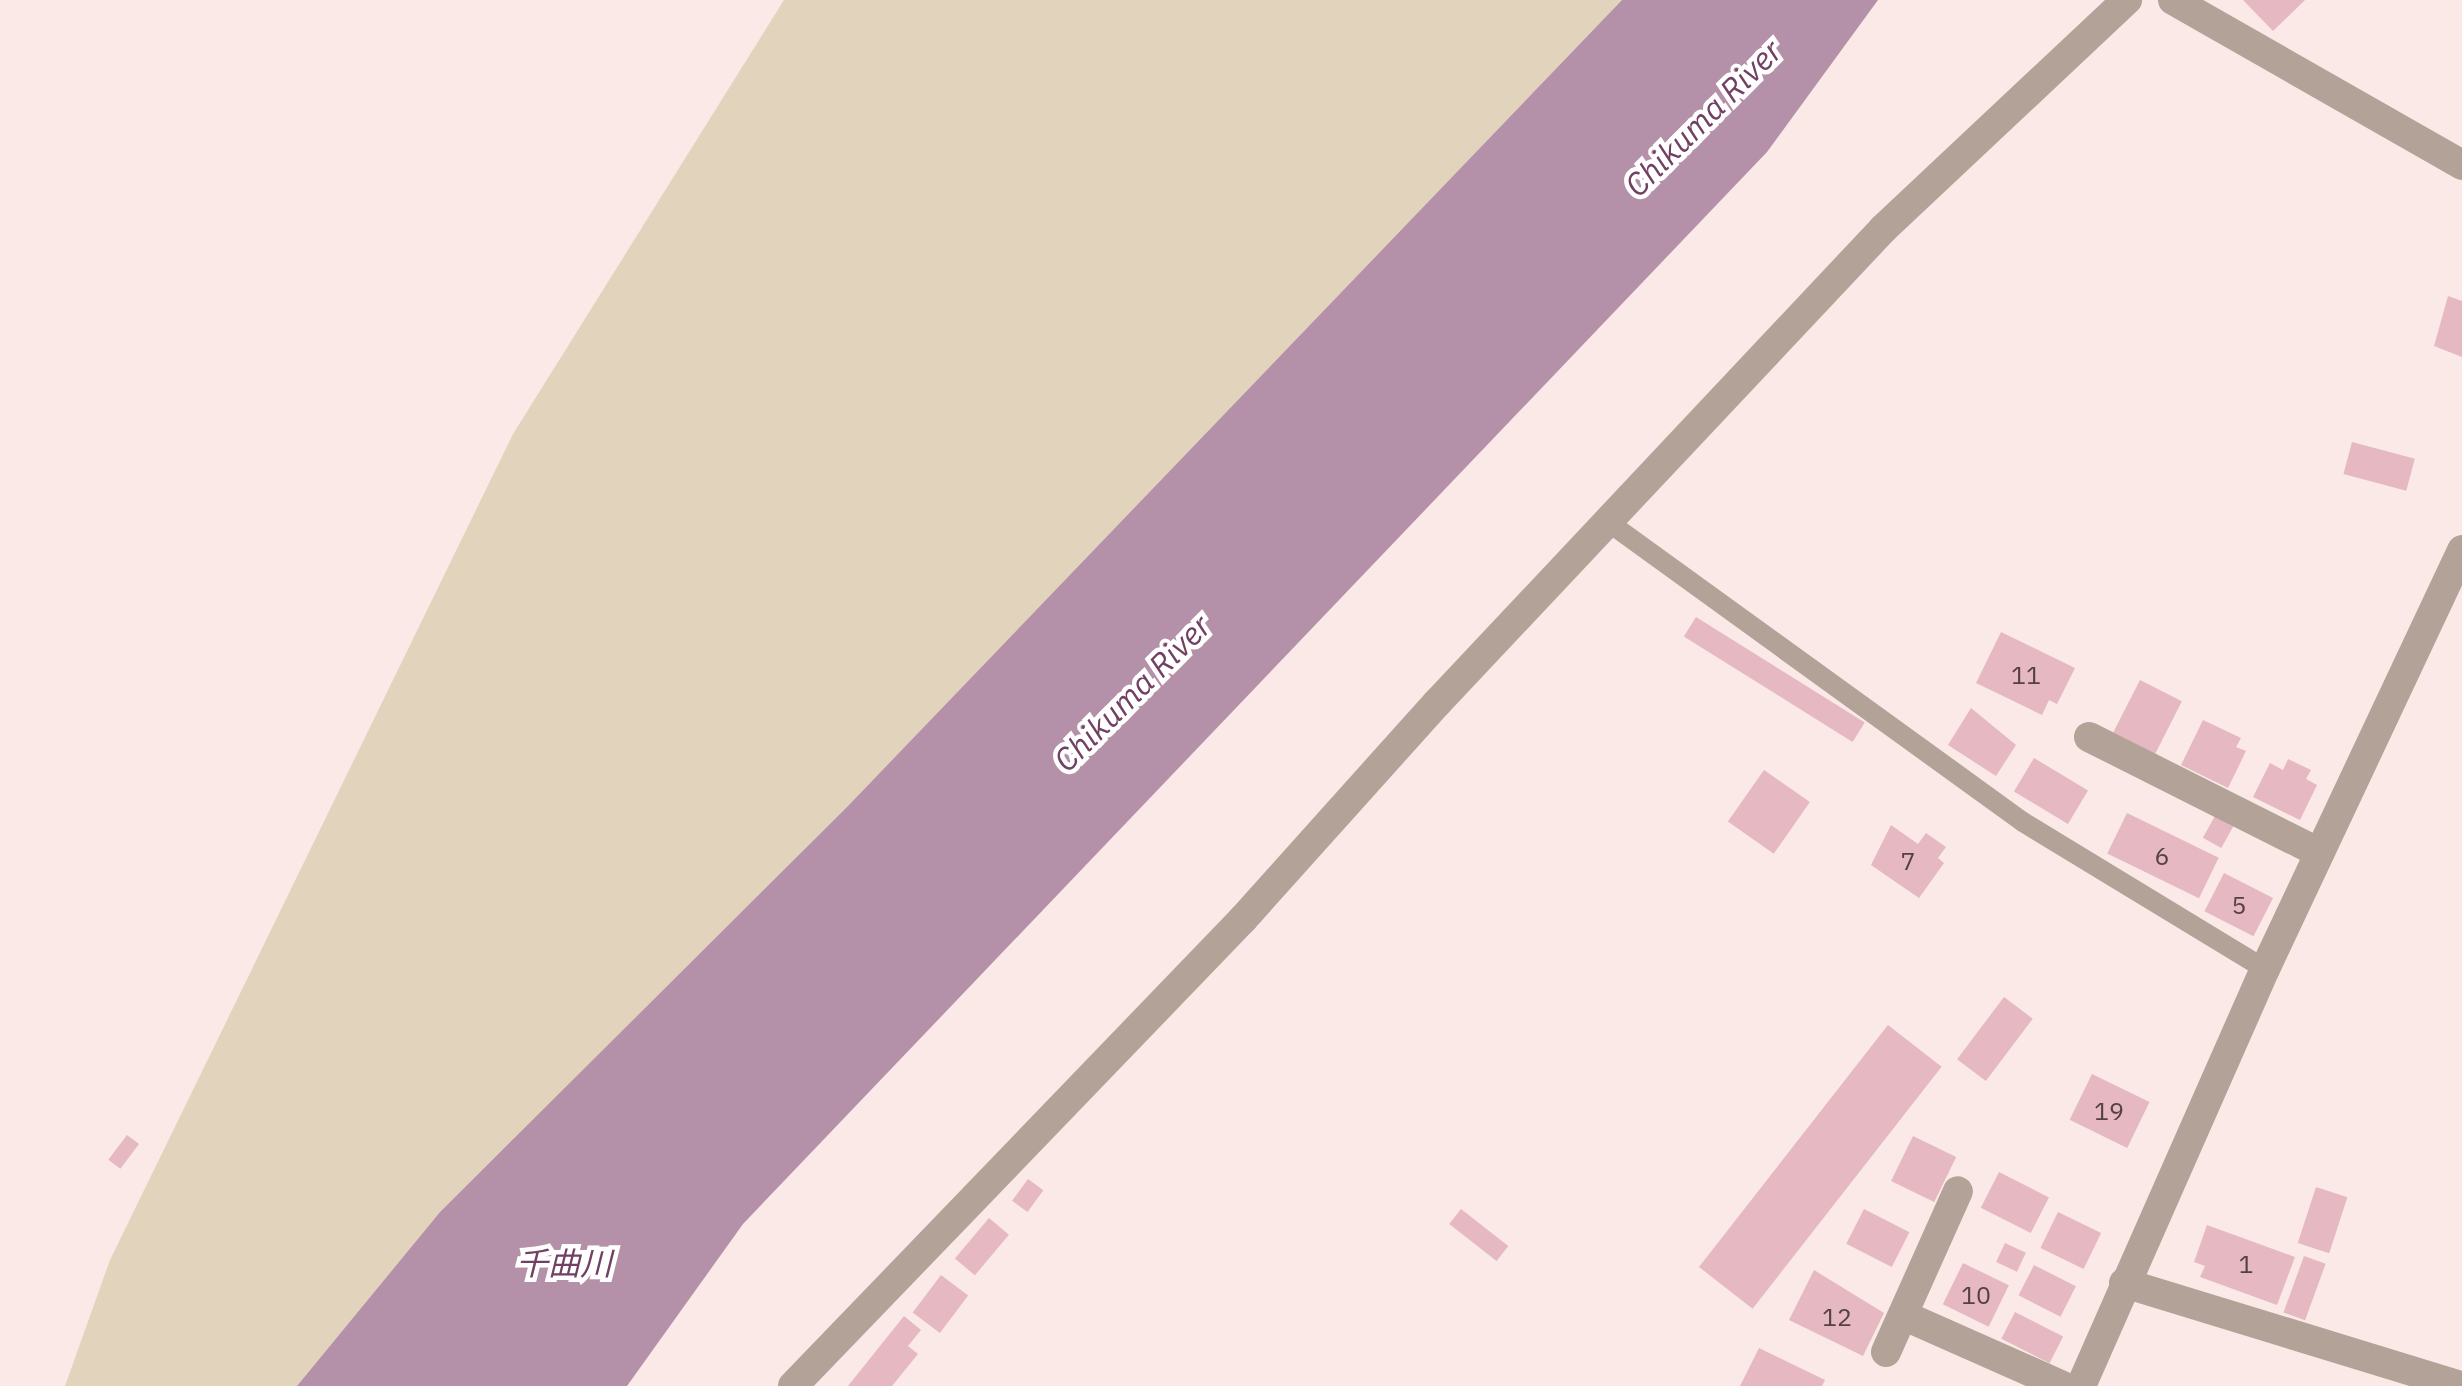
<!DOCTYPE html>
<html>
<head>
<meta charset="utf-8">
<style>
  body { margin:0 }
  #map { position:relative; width:2462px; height:1386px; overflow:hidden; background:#fae9e7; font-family:"IBM Plex Sans","Noto Sans JP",sans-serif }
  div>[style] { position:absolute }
  .green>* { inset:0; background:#e2d3bc }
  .water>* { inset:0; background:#b591a9 }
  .building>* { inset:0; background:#e5b8c2; transform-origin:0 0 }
  .lane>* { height:20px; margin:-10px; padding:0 10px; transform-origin:10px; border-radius:10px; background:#b3a298 }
  .street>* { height:30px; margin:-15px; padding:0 15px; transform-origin:15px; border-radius:15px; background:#b3a298 }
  span { translate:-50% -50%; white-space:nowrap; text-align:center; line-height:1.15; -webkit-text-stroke:9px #fff; paint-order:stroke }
  .number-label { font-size:25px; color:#564141 }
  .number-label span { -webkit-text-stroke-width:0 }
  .water-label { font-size:32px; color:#714062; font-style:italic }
</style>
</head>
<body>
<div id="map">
  <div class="green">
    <i style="clip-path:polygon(784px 0,1622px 0,847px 807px,440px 1212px,297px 1386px,65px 1386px,110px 1260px,513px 434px)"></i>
  </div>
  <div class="water">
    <i style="clip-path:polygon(1622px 0,1878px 0,1767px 152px,743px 1224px,627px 1386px,297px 1386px,440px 1212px,847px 807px)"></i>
  </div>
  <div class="building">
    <i style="clip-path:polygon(2243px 0,2305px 0,2273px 31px)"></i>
    <i style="clip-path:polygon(2448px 296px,2462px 301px,2462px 357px,2434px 346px)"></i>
    <i style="left:2352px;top:442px;width:65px;height:33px;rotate:15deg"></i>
    <i style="left:1696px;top:617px;width:199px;height:23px;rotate:32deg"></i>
    <i style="clip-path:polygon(2001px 632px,2075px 668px,2057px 704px,2049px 700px,2042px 715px,1976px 683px)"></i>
    <i style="left:2140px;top:680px;width:47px;height:59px;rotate:27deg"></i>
    <i style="clip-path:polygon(1971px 708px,2016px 745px,1996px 776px,1948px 745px)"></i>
    <i style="clip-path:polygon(2203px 720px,2241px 738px,2236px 747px,2246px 751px,2228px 788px,2181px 765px)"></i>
    <i style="left:2034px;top:758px;width:63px;height:39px;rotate:31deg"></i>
    <i style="clip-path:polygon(2288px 759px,2311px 770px,2306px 779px,2317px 785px,2300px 820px,2253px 797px,2270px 763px,2283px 770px)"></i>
    <i style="left:1764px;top:770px;width:56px;height:63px;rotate:35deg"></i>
    <i style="left:2127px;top:813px;width:102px;height:45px;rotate:26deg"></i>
    <i style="left:2215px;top:816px;width:21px;height:25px;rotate:29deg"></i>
    <i style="clip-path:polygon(1891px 825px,1918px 844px,1926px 833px,1946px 847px,1938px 858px,1944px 863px,1919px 898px,1871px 865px)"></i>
    <i style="left:2224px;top:873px;width:55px;height:43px;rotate:27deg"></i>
    <i style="left:2004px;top:997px;width:36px;height:78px;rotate:37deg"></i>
    <i style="left:1888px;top:1025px;width:68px;height:307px;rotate:38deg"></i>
    <i style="left:2092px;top:1074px;width:64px;height:51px;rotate:26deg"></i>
    <i style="left:127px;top:1135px;width:15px;height:31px;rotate:37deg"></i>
    <i style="left:1913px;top:1136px;width:48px;height:50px;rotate:26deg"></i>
    <i style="left:1999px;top:1172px;width:56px;height:40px;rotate:27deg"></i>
    <i style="left:1028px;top:1179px;width:19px;height:27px;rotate:36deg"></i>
    <i style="left:2316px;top:1187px;width:33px;height:59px;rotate:18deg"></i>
    <i style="left:1461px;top:1209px;width:60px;height:19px;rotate:38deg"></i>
    <i style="left:1864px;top:1209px;width:51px;height:39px;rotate:27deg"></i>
    <i style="left:2058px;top:1212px;width:48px;height:40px;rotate:26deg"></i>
    <i style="left:989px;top:1218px;width:26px;height:53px;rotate:40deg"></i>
    <i style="clip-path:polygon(2207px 1225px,2295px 1257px,2277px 1305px,2200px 1277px,2205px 1266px,2194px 1262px)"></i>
    <i style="left:2005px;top:1243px;width:23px;height:21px;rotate:25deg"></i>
    <i style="left:2304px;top:1256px;width:23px;height:60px;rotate:20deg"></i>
    <i style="left:1963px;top:1263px;width:51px;height:46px;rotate:26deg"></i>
    <i style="left:2034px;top:1265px;width:47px;height:34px;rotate:27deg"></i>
    <i style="clip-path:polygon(1814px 1270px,1884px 1313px,1863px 1356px,1789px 1320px)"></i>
    <i style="left:941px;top:1275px;width:34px;height:47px;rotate:37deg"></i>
    <i style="left:2015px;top:1312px;width:54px;height:30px;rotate:27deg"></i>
    <i style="clip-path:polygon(904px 1316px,921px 1330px,908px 1346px,918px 1354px,892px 1386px,848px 1386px)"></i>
    <i style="clip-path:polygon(1759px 1348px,1825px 1380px,1822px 1386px,1740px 1386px)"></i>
  </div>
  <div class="lane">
    <i style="left:1611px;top:524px;width:508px;rotate:35.88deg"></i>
    <i style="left:2023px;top:822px;width:283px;rotate:31.3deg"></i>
  </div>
  <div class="street">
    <i style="left:2173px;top:0;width:333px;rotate:29.7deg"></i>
    <i style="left:2089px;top:737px;width:258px;rotate:26.7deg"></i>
    <i style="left:2124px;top:1283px;width:352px;rotate:17deg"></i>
    <i style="left:1905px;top:1316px;width:173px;rotate:23.9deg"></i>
    <i style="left:1886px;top:1352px;width:176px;rotate:-65.9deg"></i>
    <i style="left:793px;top:1386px;width:649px;rotate:-46.06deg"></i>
    <i style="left:1243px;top:919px;width:290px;rotate:-48.1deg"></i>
    <i style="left:1437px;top:703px;width:651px;rotate:-46.74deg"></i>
    <i style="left:1883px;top:229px;width:335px;rotate:-43.2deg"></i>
    <i style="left:2081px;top:1386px;width:456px;rotate:-66.2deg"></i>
    <i style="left:2265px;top:969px;width:463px;rotate:-64.8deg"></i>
  </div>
  <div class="number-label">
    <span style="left:2026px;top:675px">11</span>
    <span style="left:2162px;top:856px">6</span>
    <span style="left:1908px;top:861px">7</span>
    <span style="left:2239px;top:905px">5</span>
    <span style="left:2109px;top:1111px">19</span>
    <span style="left:2246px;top:1264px">1</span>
    <span style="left:1976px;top:1295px">10</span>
    <span style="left:1837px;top:1317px">12</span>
  </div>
  <div class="water-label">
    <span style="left:1703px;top:118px;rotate:-45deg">Chikuma River</span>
    <span style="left:1132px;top:693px;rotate:-45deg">Chikuma River</span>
    <span style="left:564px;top:1263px">千曲川</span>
  </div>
</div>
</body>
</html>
